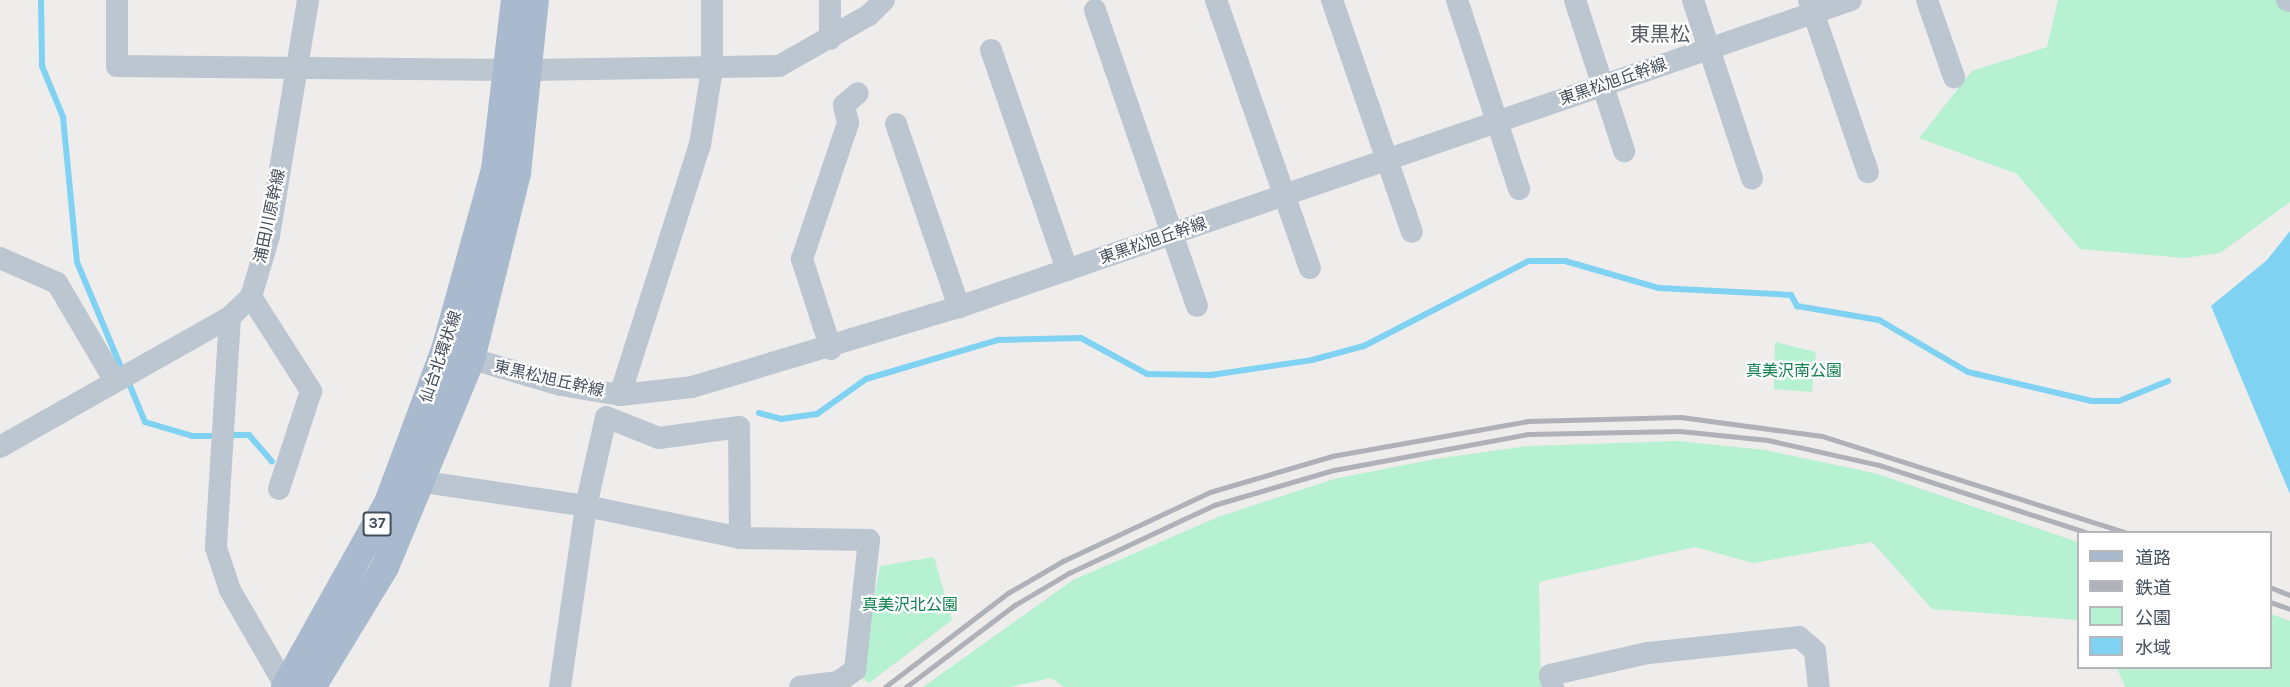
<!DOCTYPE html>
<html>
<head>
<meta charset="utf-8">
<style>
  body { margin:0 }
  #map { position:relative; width:2290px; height:687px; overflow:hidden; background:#efecec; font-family:Karla,"Noto Sans JP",sans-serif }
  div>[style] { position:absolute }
  .green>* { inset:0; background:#b6f1d1 }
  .water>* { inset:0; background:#80d2f2 }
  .stream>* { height:6px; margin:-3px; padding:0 3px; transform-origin:3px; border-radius:3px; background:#80d2f2 }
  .minor>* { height:22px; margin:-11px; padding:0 11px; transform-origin:11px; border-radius:11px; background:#bbc6d0 }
  .major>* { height:28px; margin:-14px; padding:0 14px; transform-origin:14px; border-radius:14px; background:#a9b9ce }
  .rail>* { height:4.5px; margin:-2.25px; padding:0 2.25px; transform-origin:2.25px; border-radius:2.25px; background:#aeb1b8 }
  span { translate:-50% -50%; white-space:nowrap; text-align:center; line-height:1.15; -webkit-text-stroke:4.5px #fff; paint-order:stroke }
  .shield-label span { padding:2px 4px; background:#fff; border:2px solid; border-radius:4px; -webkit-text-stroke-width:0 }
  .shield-label { font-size:15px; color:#434e5b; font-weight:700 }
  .street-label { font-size:16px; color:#434e5b }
  .park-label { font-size:16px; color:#108150 }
  .quarter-label { font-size:20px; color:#595c62 }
  .legend { position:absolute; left:2077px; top:531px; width:195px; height:138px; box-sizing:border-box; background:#fff; border:2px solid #b4b8bd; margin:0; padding:8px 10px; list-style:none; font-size:18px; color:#434e5b }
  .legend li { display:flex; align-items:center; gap:12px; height:30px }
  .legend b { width:30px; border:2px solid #b4b8bd }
</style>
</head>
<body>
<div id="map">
  <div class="green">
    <i style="clip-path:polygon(2058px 0,2290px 0,2290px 202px,2220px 253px,2184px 258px,2080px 249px,2017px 174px,1919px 138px,1972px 71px,2047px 47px)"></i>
    <i style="clip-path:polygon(1775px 342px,1816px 352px,1812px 392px,1774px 389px)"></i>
    <i style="clip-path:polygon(1679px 441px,1765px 450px,1874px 473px,2078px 542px,2078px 620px,1932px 609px,1872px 542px,1753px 563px,1695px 547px,1539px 582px,1541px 687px,1064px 687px,1051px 678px,1010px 687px,923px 687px,1073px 580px,1218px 517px,1334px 479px,1435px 459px,1528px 446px)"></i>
    <i style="clip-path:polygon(934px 557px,952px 620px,869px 683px,859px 676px,880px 566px)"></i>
    <i style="clip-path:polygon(2271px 614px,2290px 621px,2290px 687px,2125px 687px,2117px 668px,2270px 668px)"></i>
  </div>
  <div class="water">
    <i style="clip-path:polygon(2290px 231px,2290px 494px,2211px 306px,2267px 260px)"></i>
  </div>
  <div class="stream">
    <i style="left:41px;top:0;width:66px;rotate:89.1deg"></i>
    <i style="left:42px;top:66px;width:55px;rotate:67.6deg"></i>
    <i style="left:63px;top:117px;width:146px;rotate:84.5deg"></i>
    <i style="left:77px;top:262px;width:119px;rotate:67.3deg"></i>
    <i style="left:128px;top:381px;width:44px;rotate:67.5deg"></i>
    <i style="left:145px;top:422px;width:49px;rotate:16.6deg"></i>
    <i style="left:192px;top:436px;width:25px"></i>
    <i style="left:759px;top:413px;width:23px;rotate:15deg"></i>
    <i style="left:781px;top:419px;width:36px;rotate:-8deg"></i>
    <i style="left:817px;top:414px;width:60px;rotate:-35.5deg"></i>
    <i style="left:866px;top:379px;width:138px;rotate:-16.5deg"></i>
    <i style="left:998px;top:340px;width:83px;rotate:-1.4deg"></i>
    <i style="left:1081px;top:338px;width:75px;rotate:28.6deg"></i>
    <i style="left:1147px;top:374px;width:64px;rotate:0.9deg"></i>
    <i style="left:1211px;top:375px;width:102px;rotate:-8.4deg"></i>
    <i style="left:1312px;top:360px;width:54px;rotate:-15.1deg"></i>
    <i style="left:1364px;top:346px;width:186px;rotate:-27.3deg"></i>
    <i style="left:1529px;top:261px;width:36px"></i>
    <i style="left:1565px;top:261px;width:98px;rotate:16deg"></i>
    <i style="left:1659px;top:288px;width:132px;rotate:3deg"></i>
    <i style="left:1791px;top:295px;width:13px;rotate:61deg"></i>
    <i style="left:1797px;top:306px;width:83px;rotate:9.7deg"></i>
    <i style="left:1879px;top:320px;width:103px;rotate:30.3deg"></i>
    <i style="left:1968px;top:372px;width:127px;rotate:13.2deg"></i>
    <i style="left:2092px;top:401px;width:27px"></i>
    <i style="left:2119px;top:401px;width:53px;rotate:-22.2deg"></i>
    <i style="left:228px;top:435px;width:21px"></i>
    <i style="left:249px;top:435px;width:35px;rotate:49deg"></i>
  </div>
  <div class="minor">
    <i style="left:117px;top:0;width:66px;rotate:90deg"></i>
    <i style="left:117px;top:66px;width:393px;rotate:0.6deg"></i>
    <i style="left:1216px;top:0;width:284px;rotate:70.7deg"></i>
    <i style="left:1332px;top:0;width:245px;rotate:71deg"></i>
    <i style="left:1457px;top:0;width:199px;rotate:71.8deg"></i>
    <i style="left:1575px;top:0;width:159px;rotate:72deg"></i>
    <i style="left:1693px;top:0;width:188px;rotate:71.7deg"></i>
    <i style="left:1809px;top:0;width:182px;rotate:71.1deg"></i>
    <i style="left:1927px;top:0;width:82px;rotate:70.7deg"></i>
    <i style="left:2287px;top:0;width:3px;rotate:18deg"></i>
    <i style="left:1095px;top:10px;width:313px;rotate:71deg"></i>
    <i style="left:830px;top:39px;width:39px;rotate:-90deg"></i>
    <i style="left:991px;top:50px;width:233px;rotate:70.9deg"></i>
    <i style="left:530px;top:70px;width:249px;rotate:-0.9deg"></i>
    <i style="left:779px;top:66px;width:103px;rotate:-29.5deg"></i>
    <i style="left:869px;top:15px;width:21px;rotate:-45deg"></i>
    <i style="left:896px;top:124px;width:194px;rotate:71deg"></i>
    <i style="left:0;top:258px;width:62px;rotate:23.7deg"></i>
    <i style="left:57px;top:283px;width:114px;rotate:59.4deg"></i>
    <i style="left:251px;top:297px;width:112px;rotate:57.4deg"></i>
    <i style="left:311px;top:391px;width:103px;rotate:108.1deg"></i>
    <i style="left:230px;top:317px;width:231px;rotate:93.5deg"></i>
    <i style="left:216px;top:548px;width:44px;rotate:71.6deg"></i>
    <i style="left:230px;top:590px;width:112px;rotate:60deg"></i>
    <i style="left:831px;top:349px;width:95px;rotate:-107.9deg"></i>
    <i style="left:802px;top:259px;width:144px;rotate:-71.3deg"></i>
    <i style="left:848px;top:123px;width:18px;rotate:-103deg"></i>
    <i style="left:844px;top:105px;width:18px;rotate:-41deg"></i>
    <i style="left:455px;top:354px;width:110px;rotate:16.3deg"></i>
    <i style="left:561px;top:385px;width:60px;rotate:9.6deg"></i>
    <i style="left:620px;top:395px;width:72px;rotate:-6.3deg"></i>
    <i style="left:692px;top:387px;width:279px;rotate:-16.7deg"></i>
    <i style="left:959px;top:307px;width:943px;rotate:-18.99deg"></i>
    <i style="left:620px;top:395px;width:262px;rotate:-72.3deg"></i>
    <i style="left:700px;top:145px;width:77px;rotate:-81deg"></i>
    <i style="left:712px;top:69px;width:69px;rotate:-90deg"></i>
    <i style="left:0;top:447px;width:264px;rotate:-29.5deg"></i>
    <i style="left:230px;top:317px;width:29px;rotate:-44deg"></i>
    <i style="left:251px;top:297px;width:64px;rotate:-73.6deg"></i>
    <i style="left:269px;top:236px;width:239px;rotate:-80.6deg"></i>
    <i style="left:424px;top:482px;width:164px;rotate:8.4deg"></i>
    <i style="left:586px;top:506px;width:157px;rotate:11.7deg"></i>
    <i style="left:740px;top:538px;width:129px;rotate:0.9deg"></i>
    <i style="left:869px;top:540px;width:131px;rotate:96.1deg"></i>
    <i style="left:855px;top:670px;width:21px;rotate:145deg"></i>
    <i style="left:838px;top:682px;width:38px;rotate:173deg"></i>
    <i style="left:560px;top:687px;width:183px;rotate:-81.8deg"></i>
    <i style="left:586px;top:506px;width:91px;rotate:-77.3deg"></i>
    <i style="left:606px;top:417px;width:57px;rotate:21.6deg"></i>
    <i style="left:659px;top:438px;width:81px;rotate:-7.8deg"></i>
    <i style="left:739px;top:427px;width:111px;rotate:89.5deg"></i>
    <i style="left:1553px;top:687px;width:12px;rotate:-104deg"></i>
    <i style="left:1550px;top:675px;width:100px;rotate:-12.7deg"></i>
    <i style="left:1648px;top:653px;width:152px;rotate:-6deg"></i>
    <i style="left:1799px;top:637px;width:21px;rotate:41deg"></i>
    <i style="left:1815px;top:651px;width:36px;rotate:84deg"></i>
  </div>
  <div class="major">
    <i style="left:285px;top:687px;width:211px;rotate:-60.8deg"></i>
    <i style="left:388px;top:503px;width:163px;rotate:-69.6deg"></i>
    <i style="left:445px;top:350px;width:187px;rotate:-74.5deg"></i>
    <i style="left:495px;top:170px;width:171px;rotate:-83.3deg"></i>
    <i style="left:312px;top:687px;width:140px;rotate:-58.7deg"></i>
    <i style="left:385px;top:567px;width:225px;rotate:-67.5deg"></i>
    <i style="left:471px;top:359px;width:192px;rotate:-76.1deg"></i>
    <i style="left:517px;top:173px;width:174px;rotate:-84.1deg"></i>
  </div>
  <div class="rail">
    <i style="left:2270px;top:587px;width:22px;rotate:22deg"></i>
    <i style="left:2270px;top:602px;width:21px;rotate:19deg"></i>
    <i style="left:885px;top:687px;width:155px;rotate:-37.4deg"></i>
    <i style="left:1008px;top:593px;width:64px;rotate:-30.2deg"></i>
    <i style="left:1063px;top:561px;width:162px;rotate:-25.1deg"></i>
    <i style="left:1210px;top:492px;width:127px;rotate:-16.4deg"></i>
    <i style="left:1332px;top:456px;width:199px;rotate:-10.1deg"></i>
    <i style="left:1528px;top:421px;width:153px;rotate:-1.5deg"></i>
    <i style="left:1681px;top:417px;width:142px;rotate:7.7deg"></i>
    <i style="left:1822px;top:436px;width:318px;rotate:17.6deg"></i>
    <i style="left:906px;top:687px;width:136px;rotate:-37deg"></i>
    <i style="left:1015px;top:605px;width:63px;rotate:-30.7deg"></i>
    <i style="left:1069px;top:573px;width:160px;rotate:-25.1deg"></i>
    <i style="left:1214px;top:505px;width:125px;rotate:-16.3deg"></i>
    <i style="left:1334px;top:470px;width:197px;rotate:-10.5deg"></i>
    <i style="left:1528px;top:434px;width:152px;rotate:-1.1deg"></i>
    <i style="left:1680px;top:431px;width:88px;rotate:5.8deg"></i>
    <i style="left:1768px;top:440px;width:114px;rotate:12.7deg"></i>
    <i style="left:1879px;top:465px;width:217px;rotate:18deg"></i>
  </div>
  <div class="shield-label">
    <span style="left:377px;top:524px">37</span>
  </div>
  <div class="street-label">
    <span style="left:1613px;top:82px;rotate:-19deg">東黒松旭丘幹線</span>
    <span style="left:270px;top:216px;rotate:-78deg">浦田川原幹線</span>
    <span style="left:1153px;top:241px;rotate:-19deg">東黒松旭丘幹線</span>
    <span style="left:441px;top:357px;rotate:-71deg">仙台北環状線</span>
    <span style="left:549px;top:379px;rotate:13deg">東黒松旭丘幹線</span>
  </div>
  <div class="park-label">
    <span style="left:1794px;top:371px">真美沢南公園</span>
    <span style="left:910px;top:605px">真美沢北公園</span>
  </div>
  <div class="quarter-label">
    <span style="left:1660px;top:34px">東黒松</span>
  </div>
  <ul class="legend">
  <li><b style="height:8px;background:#a9b9ce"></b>道路</li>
  <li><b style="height:8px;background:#aeb1b8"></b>鉄道</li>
  <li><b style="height:16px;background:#b6f1d1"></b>公園</li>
  <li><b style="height:16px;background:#80d2f2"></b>水域</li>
  </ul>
</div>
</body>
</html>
